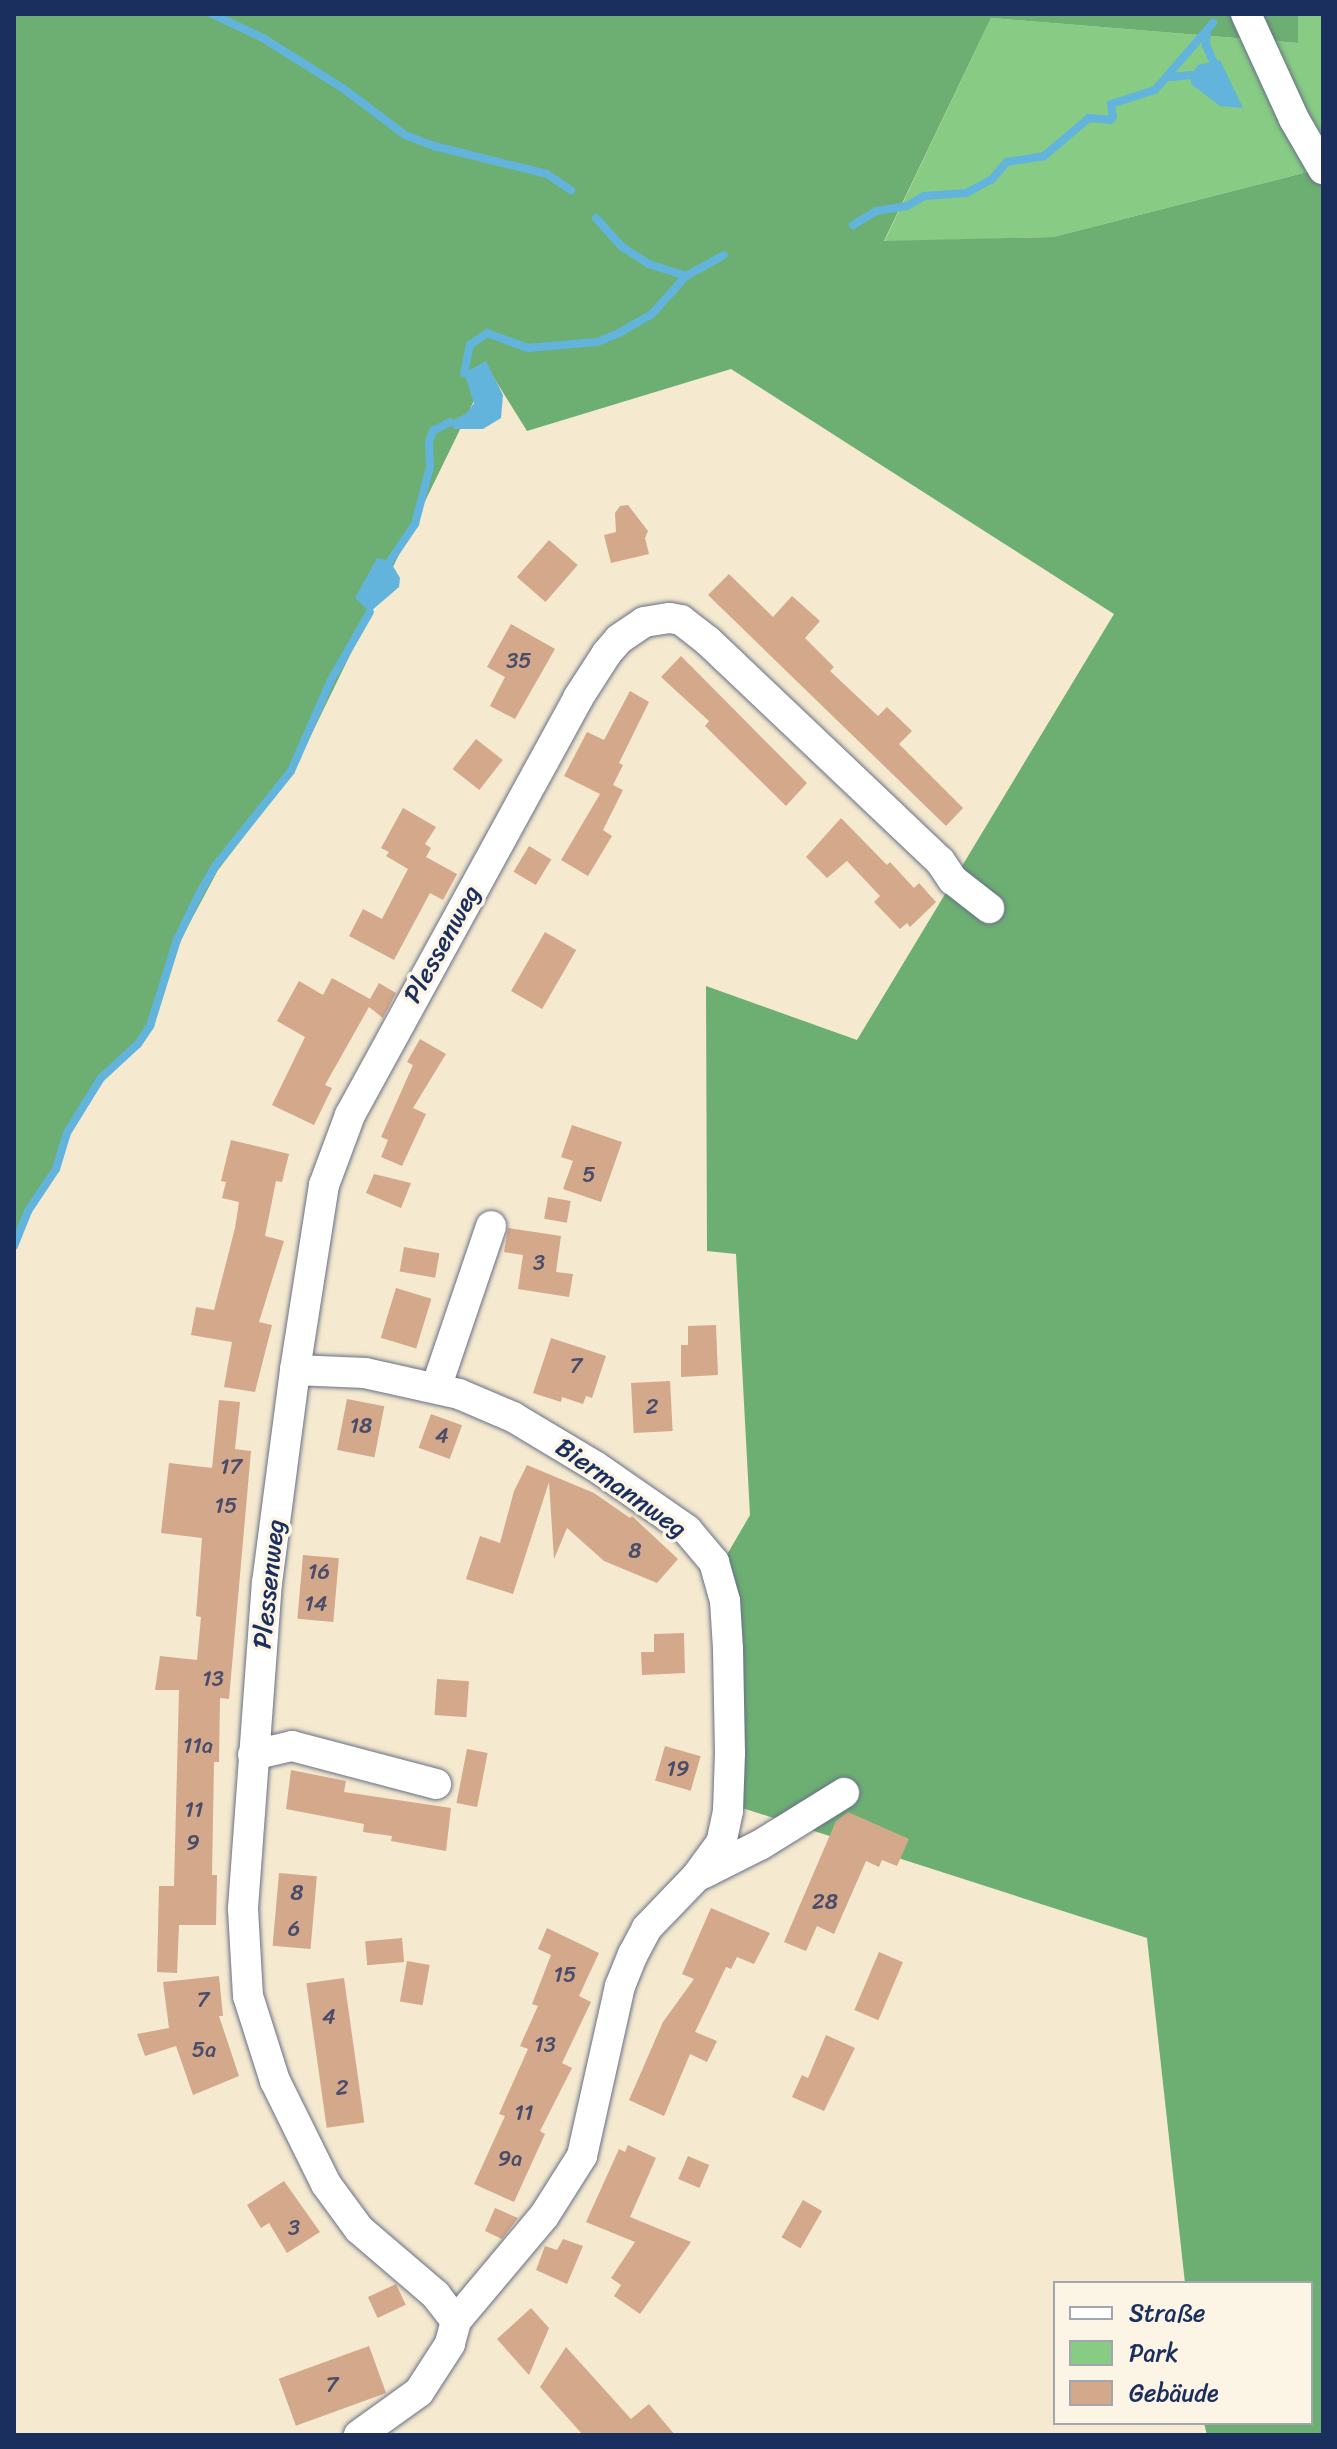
<!DOCTYPE html>
<meta charset="utf-8">
<style>
body{margin:0}
#map{position:relative;width:1337px;height:2449px;overflow:hidden;background:#f5e9cf;font-family:Sriracha,sans-serif}
div>[style]{position:absolute}
.green>*{inset:0;background:#87cb84}
.forest>*{inset:0;background:#6daf72}
.water>*{inset:0;background:#62b4dd}
.stream>*{height:8px;margin:-4px;padding:0 4px;transform-origin:4px;border-radius:4px;background:#62b4dd}
.building>*{inset:0;background:#d4a88b;transform-origin:0 0}
.roads{filter:drop-shadow(0 0 2px #677086) drop-shadow(0 0 2px #677086)}
.minor>*{height:30px;margin:-15px;padding:0 15px;transform-origin:15px;border-radius:15px;background:#fff}
span{translate:-50% -50%;white-space:nowrap;text-align:center;line-height:1.15;-webkit-text-stroke:7px #fcf5e5;paint-order:stroke}
.number-label{font-size:22px;color:#494d69}
.number-label span{-webkit-text-stroke-width:0}
.street-label{font-size:26px;color:#1b2f5e}
.frame{position:absolute;inset:0;border:16px solid #1b2f5e;pointer-events:none}
.legend{position:absolute;left:1053px;top:2281px;width:260px;height:144px;box-sizing:border-box;background:#fcf5e5;border:2px solid #a2a6af;margin:0;padding:10px 14px;list-style:none;font-size:24px;color:#1b2f5e}
.legend li{display:flex;align-items:center;gap:16px;height:40px}
.legend b{width:40px;border:2px solid #a2a6af}
</style>
<div id="map">
<div class="green">
<div style="clip-path:polygon(1290px 14px,1323px 14px,1323px 168px,1053px 237px,884px 242px,991px 18px,1298px 43px)"></div>
</div>
<div class="forest">
<div style="clip-path:polygon(14px 14px,1298px 14px,1298px 43px,991px 18px,884px 241px,1053px 237px,1323px 168px,1323px 2435px,1207px 2435px,1204px 2423px,1311px 2423px,1311px 2283px,1185px 2283px,1147px 1938px,736px 1806px,725px 1558px,750px 1515px,736px 1254px,707px 1251px,706px 986px,857px 1040px,1114px 614px,731px 369px,527px 431px,489px 370px,292px 774px,218px 870px,180px 941px,154px 1026px,140px 1045px,103px 1080px,68px 1135px,58px 1169px,30px 1211px,14px 1251px)"></div>
</div>
<div class="water">
<div style="clip-path:polygon(1220px 60px,1243px 108px,1220px 106px,1191px 84px,1191px 75px,1198px 65px)"></div>
<div style="clip-path:polygon(486px 361px,503px 395px,501px 418px,483px 429px,454px 429px,450px 422px,467px 413px,474px 403px,464px 373px)"></div>
<div style="clip-path:polygon(377px 558px,390px 561px,400px 578px,399px 587px,370px 612px,355px 598px)"></div>
</div>
<div class="stream">
<div style="left:212px;top:14px;width:56px;rotate:25.2deg"></div>
<div style="left:263px;top:38px;width:96px;rotate:32.2deg"></div>
<div style="left:344px;top:89px;width:76px;rotate:37deg"></div>
<div style="left:405px;top:135px;width:31px;rotate:21deg"></div>
<div style="left:434px;top:146px;width:116px;rotate:13.9deg"></div>
<div style="left:547px;top:174px;width:29px;rotate:34deg"></div>
<div style="left:1207px;top:31px;width:14px;rotate:94deg"></div>
<div style="left:1206px;top:45px;width:20px;rotate:66deg"></div>
<div style="left:1171px;top:77px;width:20px;rotate:-6deg"></div>
<div style="left:596px;top:218px;width:38px;rotate:48deg"></div>
<div style="left:621px;top:246px;width:33px;rotate:33deg"></div>
<div style="left:649px;top:264px;width:39px;rotate:18deg"></div>
<div style="left:853px;top:225px;width:27px;rotate:-31deg"></div>
<div style="left:876px;top:211px;width:31px;rotate:-9deg"></div>
<div style="left:907px;top:206px;width:20px;rotate:-30deg"></div>
<div style="left:924px;top:196px;width:42px;rotate:-4.1deg"></div>
<div style="left:966px;top:193px;width:30px;rotate:-28deg"></div>
<div style="left:992px;top:179px;width:23px;rotate:-49deg"></div>
<div style="left:1007px;top:162px;width:37px;rotate:-9deg"></div>
<div style="left:1044px;top:156px;width:59px;rotate:-40.2deg"></div>
<div style="left:1089px;top:118px;width:21px;rotate:5deg"></div>
<div style="left:1110px;top:120px;width:4px;rotate:-45deg"></div>
<div style="left:1113px;top:117px;width:13px;rotate:-99deg"></div>
<div style="left:1111px;top:104px;width:46px;rotate:-17.7deg"></div>
<div style="left:1155px;top:90px;width:89px;rotate:-49.1deg"></div>
<div style="left:464px;top:373px;width:29px;rotate:-78deg"></div>
<div style="left:470px;top:345px;width:21px;rotate:-35deg"></div>
<div style="left:487px;top:333px;width:44px;rotate:20.1deg"></div>
<div style="left:528px;top:348px;width:69px;rotate:-5deg"></div>
<div style="left:597px;top:342px;width:22px;rotate:-22deg"></div>
<div style="left:617px;top:334px;width:40px;rotate:-29.7deg"></div>
<div style="left:652px;top:314px;width:51px;rotate:-48.2deg"></div>
<div style="left:686px;top:276px;width:43px;rotate:-28.9deg"></div>
<div style="left:390px;top:561px;width:45px;rotate:-56deg"></div>
<div style="left:415px;top:524px;width:59px;rotate:-75.3deg"></div>
<div style="left:430px;top:467px;width:25px;rotate:-92deg"></div>
<div style="left:429px;top:442px;width:12px;rotate:-70deg"></div>
<div style="left:433px;top:431px;width:19px;rotate:-28deg"></div>
<div style="left:14px;top:1246px;width:38px;rotate:-68deg"></div>
<div style="left:28px;top:1211px;width:50px;rotate:-56.3deg"></div>
<div style="left:56px;top:1169px;width:38px;rotate:-73deg"></div>
<div style="left:67px;top:1133px;width:65px;rotate:-58.3deg"></div>
<div style="left:101px;top:1078px;width:50px;rotate:-42.6deg"></div>
<div style="left:138px;top:1044px;width:22px;rotate:-56deg"></div>
<div style="left:150px;top:1026px;width:90px;rotate:-72.6deg"></div>
<div style="left:177px;top:940px;width:51px;rotate:-64.4deg"></div>
<div style="left:199px;top:894px;width:34px;rotate:-60deg"></div>
<div style="left:216px;top:865px;width:120px;rotate:-51.4deg"></div>
<div style="left:291px;top:771px;width:99px;rotate:-66.3deg"></div>
<div style="left:331px;top:680px;width:78px;rotate:-60.2deg"></div>
</div>
<div class="building">
<div style="clip-path:polygon(628px 505px,648px 531px,645px 538px,649px 554px,611px 563px,604px 535px,616px 532px,615px 513px,620px 506px)"></div>
<div style="left:549px;top:540px;width:38px;height:49px;rotate:41deg"></div>
<div style="clip-path:polygon(729px 574px,773px 617px,792px 596px,820px 621px,805px 638px,834px 667px,830px 671px,878px 716px,887px 707px,912px 731px,899px 744px,963px 808px,946px 826px,708px 595px)"></div>
<div style="clip-path:polygon(511px 624px,555px 649px,515px 719px,490px 706px,505px 677px,487px 667px)"></div>
<div style="clip-path:polygon(681px 656px,807px 783px,786px 806px,705px 726px,709px 721px,661px 677px)"></div>
<div style="clip-path:polygon(630px 691px,649px 702px,619px 763px,623px 765px,613px 785px,623px 790px,603px 830px,612px 836px,588px 876px,561px 860px,600px 794px,564px 776px,587px 732px,604px 740px)"></div>
<div style="left:476px;top:739px;width:34px;height:38px;rotate:38deg"></div>
<div style="clip-path:polygon(403px 808px,436px 827px,425px 844px,431px 848px,426px 857px,457px 874px,443px 900px,430px 893px,394px 960px,349px 936px,363px 909px,382px 919px,408px 869px,386px 856px,389px 852px,381px 848px)"></div>
<div style="clip-path:polygon(841px 818px,887px 865px,890px 862px,914px 888px,919px 883px,936px 902px,910px 927px,907px 923px,900px 929px,874px 902px,880px 896px,847px 861px,827px 878px,806px 857px)"></div>
<div style="left:529px;top:846px;width:26px;height:30px;rotate:31deg"></div>
<div style="left:545px;top:932px;width:36px;height:68px;rotate:30deg"></div>
<div style="clip-path:polygon(332px 978px,370px 999px,379px 983px,396px 993px,383px 1018px,369px 1007px,325px 1085px,332px 1088px,314px 1125px,272px 1105px,305px 1037px,277px 1021px,299px 981px,323px 995px)"></div>
<div style="clip-path:polygon(420px 1039px,446px 1054px,413px 1108px,426px 1114px,402px 1166px,381px 1157px,388px 1140px,381px 1137px,413px 1065px,407px 1062px)"></div>
<div style="clip-path:polygon(572px 1125px,622px 1142px,601px 1202px,563px 1189px,573px 1161px,561px 1157px)"></div>
<div style="clip-path:polygon(231px 1140px,289px 1154px,282px 1182px,276px 1181px,265px 1236px,284px 1241px,259px 1322px,272px 1325px,255px 1392px,224px 1387px,232px 1342px,191px 1335px,196px 1307px,214px 1310px,235px 1228px,239px 1202px,222px 1198px,226px 1182px,221px 1181px)"></div>
<div style="clip-path:polygon(374px 1174px,411px 1183px,401px 1208px,366px 1193px)"></div>
<div style="left:548px;top:1197px;width:23px;height:22px;rotate:10deg"></div>
<div style="clip-path:polygon(508px 1228px,561px 1236px,556px 1272px,573px 1274px,569px 1297px,518px 1289px,523px 1255px,504px 1252px)"></div>
<div style="left:404px;top:1247px;width:36px;height:25px;rotate:10deg"></div>
<div style="left:396px;top:1288px;width:37px;height:52px;rotate:17deg"></div>
<div style="clip-path:polygon(716px 1325px,718px 1375px,681px 1377px,681px 1345px,688px 1345px,688px 1326px)"></div>
<div style="clip-path:polygon(551px 1338px,606px 1356px,592px 1398px,586px 1396px,583px 1404px,562px 1397px,561px 1402px,533px 1393px)"></div>
<div style="left:670px;top:1381px;width:50px;height:39px;rotate:87deg"></div>
<div style="left:347px;top:1399px;width:38px;height:52px;rotate:11deg"></div>
<div style="clip-path:polygon(219px 1400px,240px 1402px,235px 1449px,251px 1451px,229px 1699px,220px 1698px,219px 1762px,214px 1762px,212px 1875px,217px 1875px,216px 1925px,179px 1925px,177px 1973px,157px 1972px,159px 1886px,174px 1886px,179px 1690px,155px 1690px,160px 1656px,197px 1660px,201px 1617px,196px 1616px,202px 1538px,161px 1533px,169px 1463px,212px 1468px)"></div>
<div style="left:431px;top:1414px;width:33px;height:36px;rotate:20deg"></div>
<div style="clip-path:polygon(527px 1465px,594px 1493px,630px 1518px,632px 1516px,678px 1559px,657px 1583px,604px 1561px,567px 1528px,554px 1559px,549px 1482px,513px 1594px,466px 1579px,480px 1536px,500px 1543px,514px 1491px)"></div>
<div style="left:303px;top:1555px;width:36px;height:64px;rotate:5deg"></div>
<div style="clip-path:polygon(684px 1633px,685px 1673px,642px 1675px,641px 1652px,654px 1652px,654px 1634px)"></div>
<div style="left:437px;top:1679px;width:32px;height:36px;rotate:4deg"></div>
<div style="left:665px;top:1746px;width:37px;height:36px;rotate:16deg"></div>
<div style="left:467px;top:1749px;width:21px;height:55px;rotate:11deg"></div>
<div style="clip-path:polygon(291px 1770px,346px 1781px,344px 1792px,451px 1808px,446px 1851px,391px 1841px,392px 1836px,363px 1832px,364px 1824px,286px 1809px)"></div>
<div style="clip-path:polygon(848px 1812px,909px 1839px,897px 1866px,882px 1860px,879px 1867px,866px 1861px,834px 1934px,817px 1926px,806px 1951px,784px 1942px,836px 1821px)"></div>
<div style="left:279px;top:1873px;width:38px;height:73px;rotate:5deg"></div>
<div style="clip-path:polygon(711px 1908px,770px 1933px,754px 1964px,737px 1957px,731px 1969px,726px 1967px,695px 2032px,717px 2041px,707px 2062px,690px 2054px,664px 2116px,629px 2100px,663px 2022px,694px 1979px,682px 1974px)"></div>
<div style="clip-path:polygon(547px 1928px,599px 1953px,579px 1996px,591px 2002px,562px 2063px,572px 2068px,540px 2131px,545px 2134px,514px 2202px,474px 2184px,505px 2116px,499px 2114px,528px 2049px,520px 2046px,538px 2006px,532px 2004px,551px 1955px,538px 1949px)"></div>
<div style="left:402px;top:1938px;width:24px;height:37px;rotate:85deg"></div>
<div style="left:879px;top:1952px;width:26px;height:63px;rotate:23deg"></div>
<div style="left:407px;top:1961px;width:23px;height:41px;rotate:10deg"></div>
<div style="clip-path:polygon(219px 1976px,223px 2016px,219px 2016px,239px 2076px,193px 2095px,176px 2046px,145px 2056px,137px 2034px,169px 2028px,163px 1982px)"></div>
<div style="left:344px;top:1978px;width:146px;height:38px;rotate:82deg"></div>
<div style="clip-path:polygon(826px 2035px,855px 2048px,824px 2111px,792px 2097px,802px 2075px,808px 2078px)"></div>
<div style="clip-path:polygon(628px 2145px,656px 2158px,630px 2217px,691px 2242px,640px 2314px,614px 2296px,621px 2285px,611px 2278px,635px 2242px,586px 2222px,619px 2149px,625px 2152px)"></div>
<div style="left:688px;top:2156px;width:23px;height:25px;rotate:23deg"></div>
<div style="clip-path:polygon(284px 2181px,320px 2232px,287px 2253px,269px 2223px,261px 2228px,247px 2205px)"></div>
<div style="left:803px;top:2200px;width:22px;height:43px;rotate:30deg"></div>
<div style="clip-path:polygon(495px 2208px,518px 2218px,502px 2239px,485px 2231px)"></div>
<div style="clip-path:polygon(563px 2239px,583px 2246px,567px 2284px,536px 2270px,545px 2246px,557px 2250px)"></div>
<div style="left:396px;top:2284px;width:23px;height:31px;rotate:65deg"></div>
<div style="clip-path:polygon(531px 2308px,549px 2328px,529px 2375px,497px 2339px)"></div>
<div style="left:369px;top:2346px;width:50px;height:96px;rotate:70deg"></div>
<div style="clip-path:polygon(566px 2347px,631px 2419px,649px 2404px,675px 2435px,583px 2435px,540px 2387px)"></div>
</div>
<div class="roads">
<div class="minor">
<div style="left:1246px;top:14px;width:115px;rotate:65.4deg"></div>
<div style="left:1294px;top:119px;width:58px;rotate:59.9deg"></div>
<div style="left:295px;top:1370px;width:70px;rotate:2.5deg"></div>
<div style="left:365px;top:1373px;width:96px;rotate:12.6deg"></div>
<div style="left:459px;top:1394px;width:59px;rotate:23.1deg"></div>
<div style="left:513px;top:1417px;width:96px;rotate:30.9deg"></div>
<div style="left:595px;top:1466px;width:112px;rotate:34.8deg"></div>
<div style="left:687px;top:1530px;width:42px;rotate:49.8deg"></div>
<div style="left:714px;top:1562px;width:41px;rotate:74.2deg"></div>
<div style="left:725px;top:1601px;width:48px;rotate:86.4deg"></div>
<div style="left:728px;top:1649px;width:104px;rotate:88.9deg"></div>
<div style="left:730px;top:1753px;width:58px;rotate:92deg"></div>
<div style="left:728px;top:1811px;width:33px;rotate:102deg"></div>
<div style="left:721px;top:1843px;width:42px;rotate:126.3deg"></div>
<div style="left:696px;top:1877px;width:71px;rotate:133.9deg"></div>
<div style="left:647px;top:1928px;width:30px;rotate:118deg"></div>
<div style="left:633px;top:1954px;width:35px;rotate:112deg"></div>
<div style="left:620px;top:1986px;width:174px;rotate:102.6deg"></div>
<div style="left:582px;top:2156px;width:71px;rotate:122.3deg"></div>
<div style="left:544px;top:2216px;width:137px;rotate:130deg"></div>
<div style="left:456px;top:2321px;width:24px;rotate:105deg"></div>
<div style="left:450px;top:2344px;width:57px;rotate:122.9deg"></div>
<div style="left:419px;top:2392px;width:74px;rotate:144.4deg"></div>
<div style="left:436px;top:1388px;width:171px;rotate:-71.2deg"></div>
<div style="left:253px;top:1755px;width:40px;rotate:-13deg"></div>
<div style="left:292px;top:1746px;width:149px;rotate:14.8deg"></div>
<div style="left:702px;top:1874px;width:65px;rotate:-26.6deg"></div>
<div style="left:760px;top:1845px;width:99px;rotate:-31.8deg"></div>
<div style="left:456px;top:2321px;width:33px;rotate:-128deg"></div>
<div style="left:436px;top:2295px;width:101px;rotate:-139.4deg"></div>
<div style="left:359px;top:2229px;width:56px;rotate:-126.3deg"></div>
<div style="left:326px;top:2184px;width:115px;rotate:-116.3deg"></div>
<div style="left:275px;top:2081px;width:89px;rotate:-107.6deg"></div>
<div style="left:248px;top:1996px;width:88px;rotate:-93.3deg"></div>
<div style="left:243px;top:1908px;width:326px;rotate:-85.8deg"></div>
<div style="left:267px;top:1583px;width:215px;rotate:-82.5deg"></div>
<div style="left:295px;top:1370px;width:187px;rotate:-81.1deg"></div>
<div style="left:324px;top:1185px;width:75px;rotate:-69.6deg"></div>
<div style="left:350px;top:1115px;width:475px;rotate:-61.3deg"></div>
<div style="left:578px;top:698px;width:54px;rotate:-57.2deg"></div>
<div style="left:607px;top:653px;width:18px;rotate:-49deg"></div>
<div style="left:619px;top:639px;width:30px;rotate:-34deg"></div>
<div style="left:644px;top:622px;width:26px;rotate:-9deg"></div>
<div style="left:670px;top:618px;width:11px;rotate:10deg"></div>
<div style="left:681px;top:620px;width:34px;rotate:38deg"></div>
<div style="left:708px;top:641px;width:320px;rotate:43.5deg"></div>
<div style="left:940px;top:861px;width:23px;rotate:56deg"></div>
<div style="left:953px;top:880px;width:46px;rotate:37.9deg"></div>
</div>
</div>
<div class="number-label">
<span style="left:519px;top:661px">35</span>
<span style="left:589px;top:1175px">5</span>
<span style="left:539px;top:1263px">3</span>
<span style="left:576px;top:1366px">7</span>
<span style="left:652px;top:1407px">2</span>
<span style="left:361px;top:1426px">18</span>
<span style="left:442px;top:1436px">4</span>
<span style="left:231px;top:1467px">17</span>
<span style="left:226px;top:1506px">15</span>
<span style="left:635px;top:1551px">8</span>
<span style="left:319px;top:1572px">16</span>
<span style="left:316px;top:1604px">14</span>
<span style="left:213px;top:1679px">13</span>
<span style="left:198px;top:1746px">11a</span>
<span style="left:678px;top:1769px">19</span>
<span style="left:194px;top:1810px">11</span>
<span style="left:193px;top:1843px">9</span>
<span style="left:297px;top:1893px">8</span>
<span style="left:825px;top:1902px">28</span>
<span style="left:294px;top:1929px">6</span>
<span style="left:565px;top:1975px">15</span>
<span style="left:203px;top:2000px">7</span>
<span style="left:329px;top:2017px">4</span>
<span style="left:545px;top:2045px">13</span>
<span style="left:204px;top:2050px">5a</span>
<span style="left:342px;top:2088px">2</span>
<span style="left:524px;top:2113px">11</span>
<span style="left:510px;top:2159px">9a</span>
<span style="left:294px;top:2228px">3</span>
<span style="left:332px;top:2385px">7</span>
</div>
<div class="street-label">
<span style="left:442px;top:944px;rotate:-61deg">Plessenweg</span>
<span style="left:621px;top:1488px;rotate:35deg">Biermannweg</span>
<span style="left:269px;top:1584px;rotate:-84deg">Plessenweg</span>
</div>
<div class="frame"></div>
<ul class="legend">
<li><b style="height:10px;background:#fff"></b>Straße</li>
<li><b style="height:22px;background:#87cb84"></b>Park</li>
<li><b style="height:22px;background:#d4a88b"></b>Gebäude</li>
</ul>
</div>
